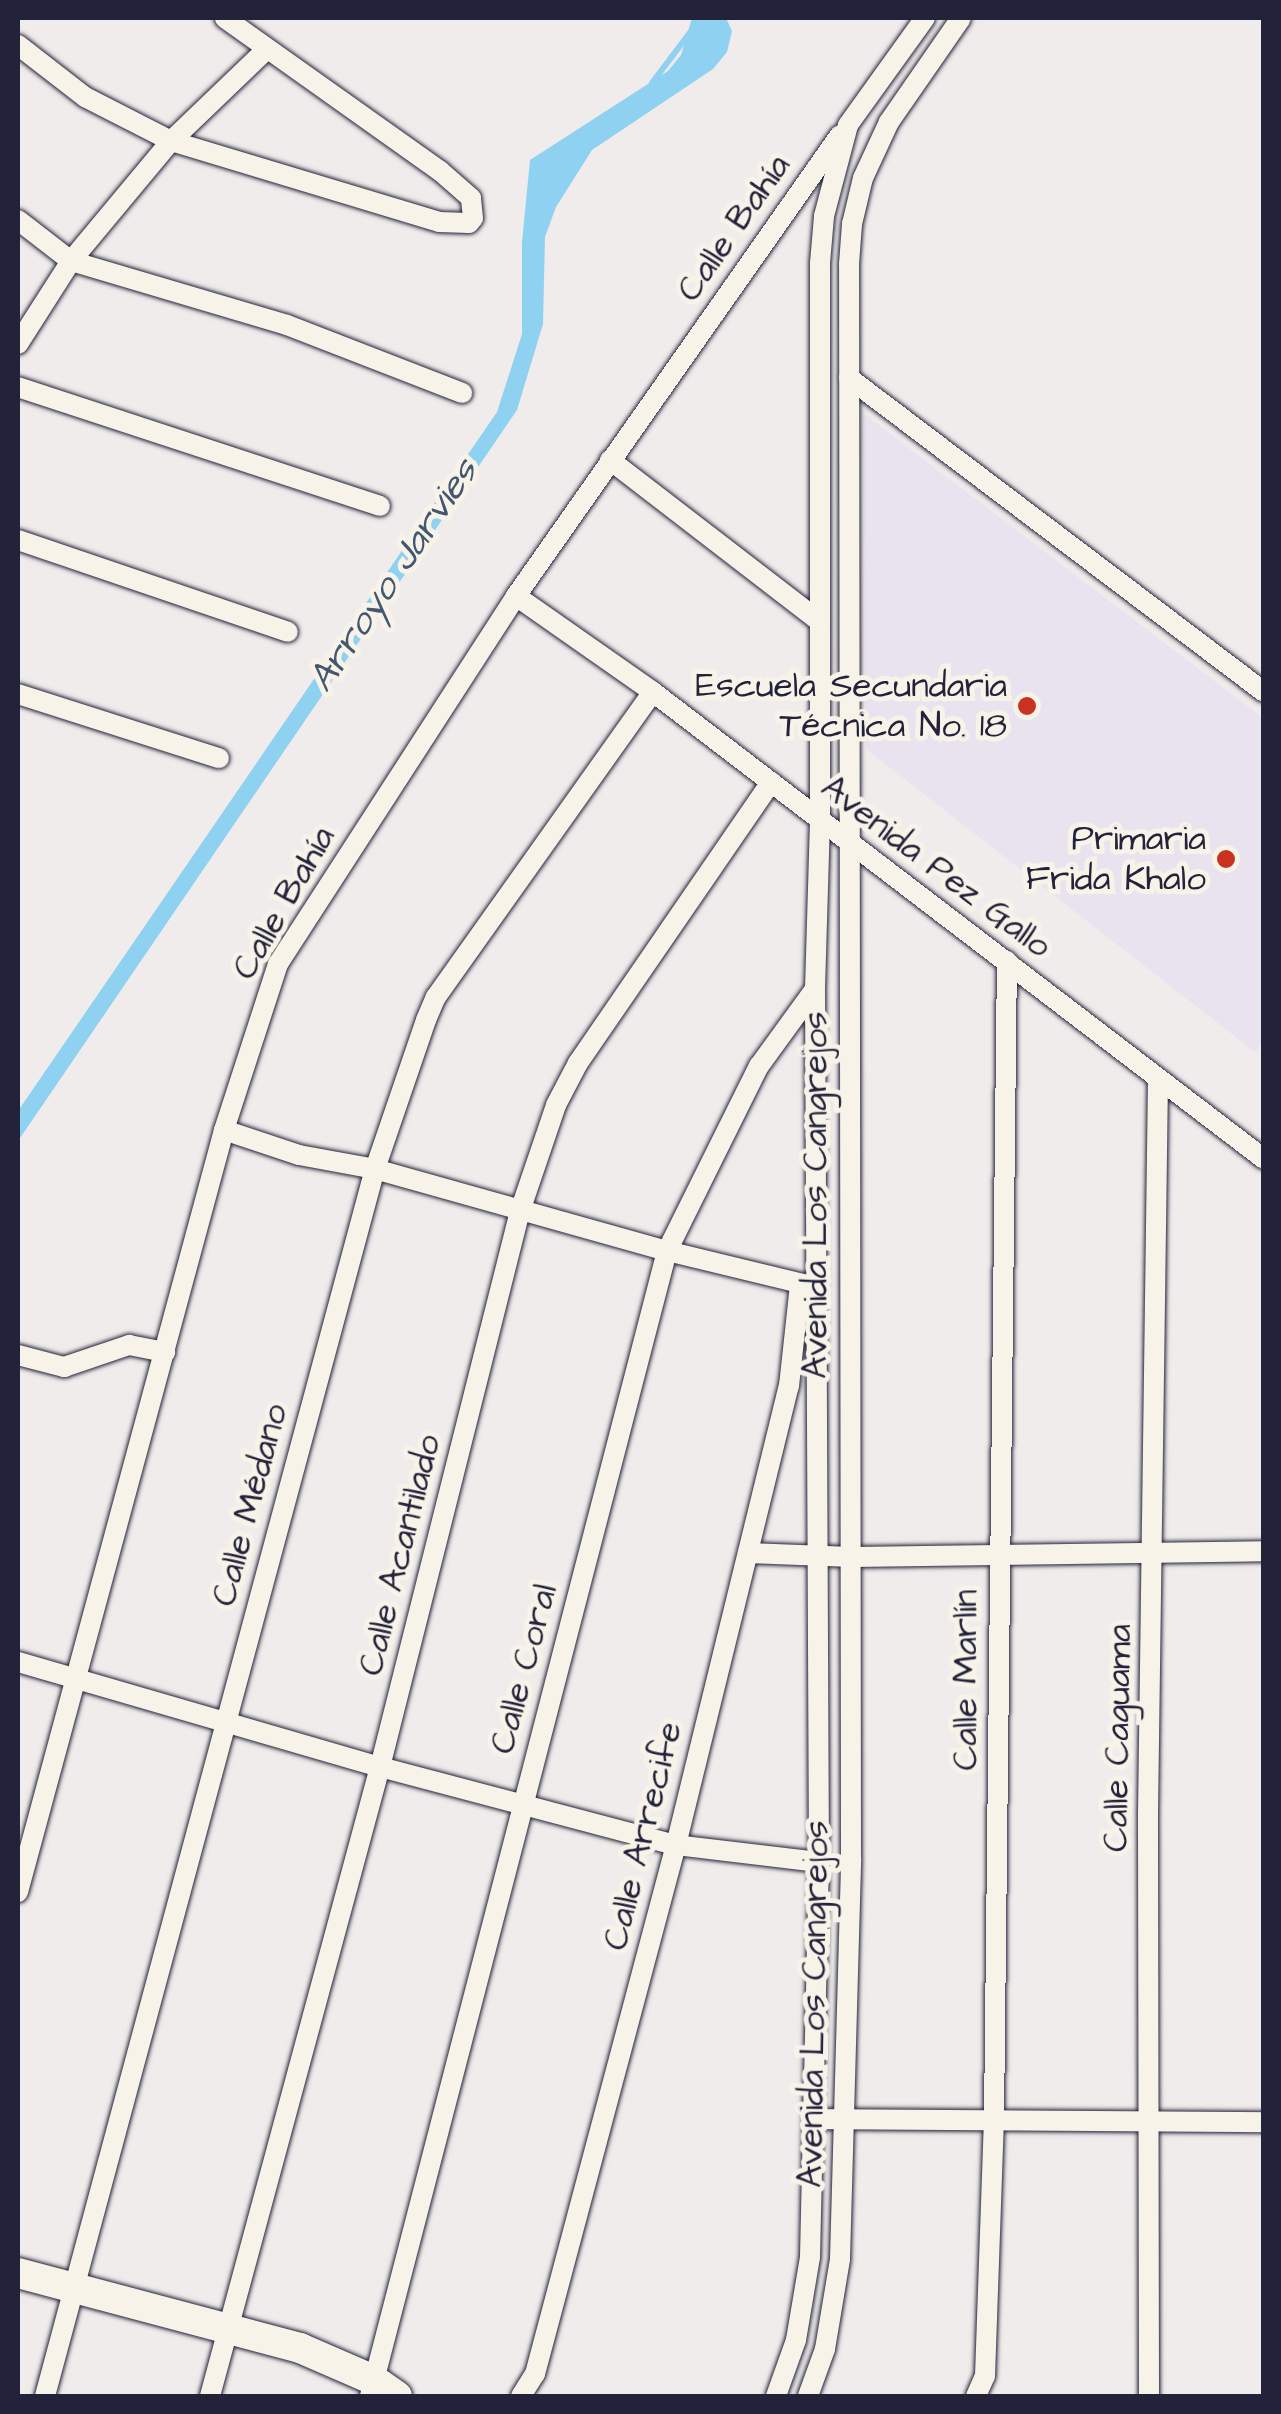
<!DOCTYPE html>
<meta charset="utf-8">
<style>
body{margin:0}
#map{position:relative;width:1281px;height:2414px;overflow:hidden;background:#f0eceb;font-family:"Architects Daughter",sans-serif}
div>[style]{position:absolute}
.built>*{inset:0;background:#e8e3ef}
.water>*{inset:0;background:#8fd1f0}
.stream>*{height:6px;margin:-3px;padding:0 3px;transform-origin:3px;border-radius:3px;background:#8fd1f0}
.roads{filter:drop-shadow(0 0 2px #22223b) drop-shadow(0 0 2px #22223b)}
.street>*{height:20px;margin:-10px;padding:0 10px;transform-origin:10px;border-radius:10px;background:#f7f3e8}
.secondary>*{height:30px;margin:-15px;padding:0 15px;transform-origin:15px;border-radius:15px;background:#f7f3e8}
.dots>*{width:28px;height:28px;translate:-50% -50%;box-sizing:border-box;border:5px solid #f7f3e8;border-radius:50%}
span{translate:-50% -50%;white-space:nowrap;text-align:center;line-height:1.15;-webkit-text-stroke:10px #f7f3e8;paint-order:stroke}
.street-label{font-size:35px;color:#22223b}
.poi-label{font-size:35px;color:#22223b}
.right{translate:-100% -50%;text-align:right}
.water-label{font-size:38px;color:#435771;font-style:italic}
.frame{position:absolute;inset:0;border:20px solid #22223b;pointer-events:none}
</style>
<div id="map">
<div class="built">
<div style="clip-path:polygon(863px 413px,1263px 718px,1264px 1040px,1255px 1052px,866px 749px)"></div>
</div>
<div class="water">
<div style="clip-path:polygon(692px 18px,726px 18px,732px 31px,727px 52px,713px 69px,592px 150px,556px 207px,545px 237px,543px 324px,517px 410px,18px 1141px,18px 1111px,497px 412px,522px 334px,522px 242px,530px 160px,668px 71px,681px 55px)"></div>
</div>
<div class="stream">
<div style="left:652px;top:83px;width:81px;rotate:-53deg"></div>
</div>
<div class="roads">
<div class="street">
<div style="left:18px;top:45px;width:85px;rotate:37.8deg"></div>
<div style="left:85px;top:97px;width:97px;rotate:27.1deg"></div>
<div style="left:171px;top:141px;width:280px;rotate:16.8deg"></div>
<div style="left:439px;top:222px;width:30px;rotate:2deg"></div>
<div style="left:469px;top:223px;width:6px;rotate:-51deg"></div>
<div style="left:473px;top:218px;width:20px;rotate:-96deg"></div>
<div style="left:471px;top:198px;width:41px;rotate:-138.9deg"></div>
<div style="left:440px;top:171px;width:264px;rotate:-144.6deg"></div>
<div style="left:18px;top:220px;width:67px;rotate:37.7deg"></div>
<div style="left:71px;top:261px;width:225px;rotate:16.5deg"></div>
<div style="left:287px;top:325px;width:188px;rotate:21.2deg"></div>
<div style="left:18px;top:344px;width:98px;rotate:-57.4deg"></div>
<div style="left:71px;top:261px;width:156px;rotate:-50.2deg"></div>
<div style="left:171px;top:141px;width:133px;rotate:-43.8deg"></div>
<div style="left:849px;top:378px;width:520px;rotate:37.11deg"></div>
<div style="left:18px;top:387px;width:381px;rotate:18.2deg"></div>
<div style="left:610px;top:460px;width:265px;rotate:37.6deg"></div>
<div style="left:18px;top:540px;width:285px;rotate:18.8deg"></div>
<div style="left:516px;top:596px;width:167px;rotate:35deg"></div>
<div style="left:653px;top:692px;width:769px;rotate:37.39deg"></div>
<div style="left:18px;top:694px;width:211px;rotate:17.7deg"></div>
<div style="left:224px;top:1130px;width:79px;rotate:18.4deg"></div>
<div style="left:299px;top:1155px;width:77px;rotate:10.4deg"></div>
<div style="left:375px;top:1169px;width:303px;rotate:15.7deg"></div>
<div style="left:667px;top:1251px;width:149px;rotate:13.6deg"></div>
<div style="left:18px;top:1355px;width:48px;rotate:14.6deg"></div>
<div style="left:64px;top:1367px;width:69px;rotate:-18.7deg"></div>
<div style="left:129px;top:1345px;width:37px;rotate:11deg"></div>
<div style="left:748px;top:1553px;width:104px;rotate:2.2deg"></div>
<div style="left:852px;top:1557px;width:412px;rotate:-0.8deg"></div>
<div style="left:18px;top:1662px;width:377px;rotate:16.2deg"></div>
<div style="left:380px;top:1767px;width:306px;rotate:14.8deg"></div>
<div style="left:676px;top:1845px;width:144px;rotate:6.8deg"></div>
<div style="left:18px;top:1892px;width:789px;rotate:-74.87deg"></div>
<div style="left:224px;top:1130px;width:175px;rotate:-72deg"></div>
<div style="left:278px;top:964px;width:438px;rotate:-57.1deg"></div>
<div style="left:516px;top:596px;width:563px;rotate:-54.9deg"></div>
<div style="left:814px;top:2119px;width:450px;rotate:0.4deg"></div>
<div style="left:45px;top:2396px;width:1271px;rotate:-74.95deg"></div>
<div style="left:375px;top:1169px;width:157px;rotate:-71.1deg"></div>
<div style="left:426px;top:1020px;width:25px;rotate:-67deg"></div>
<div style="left:436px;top:997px;width:374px;rotate:-54.6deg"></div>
<div style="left:210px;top:2396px;width:652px;rotate:-74.88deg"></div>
<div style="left:380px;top:1767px;width:573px;rotate:-75.87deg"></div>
<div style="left:520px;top:1211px;width:112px;rotate:-71.2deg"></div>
<div style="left:556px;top:1105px;width:47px;rotate:-62.4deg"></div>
<div style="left:578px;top:1063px;width:341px;rotate:-55.5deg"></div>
<div style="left:370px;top:2396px;width:1183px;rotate:-75.46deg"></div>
<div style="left:667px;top:1251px;width:207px;rotate:-63.6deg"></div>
<div style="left:759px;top:1066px;width:95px;rotate:-54deg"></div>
<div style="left:521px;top:2396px;width:26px;rotate:-58deg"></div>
<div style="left:535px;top:2374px;width:547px;rotate:-75.08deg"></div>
<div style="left:676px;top:1845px;width:473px;rotate:-76.2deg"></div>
<div style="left:789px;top:1386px;width:102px;rotate:-83.8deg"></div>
<div style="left:776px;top:2396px;width:59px;rotate:-70.3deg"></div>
<div style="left:796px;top:2340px;width:84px;rotate:-80.4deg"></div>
<div style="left:810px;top:2257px;width:395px;rotate:-88.7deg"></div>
<div style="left:819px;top:1862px;width:873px;rotate:-90.26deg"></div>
<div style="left:815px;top:989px;width:170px;rotate:-88.3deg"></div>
<div style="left:820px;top:819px;width:556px;rotate:-90deg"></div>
<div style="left:820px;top:263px;width:47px;rotate:-85.1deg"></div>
<div style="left:824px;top:216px;width:94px;rotate:-75.2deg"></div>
<div style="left:848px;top:125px;width:132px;rotate:-54.3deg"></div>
<div style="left:808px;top:2396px;width:50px;rotate:-70.1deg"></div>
<div style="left:825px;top:2349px;width:91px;rotate:-80.5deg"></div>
<div style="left:840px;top:2259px;width:401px;rotate:-88.4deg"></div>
<div style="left:851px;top:1858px;width:1594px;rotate:-90.07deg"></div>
<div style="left:849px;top:264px;width:40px;rotate:-85.7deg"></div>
<div style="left:852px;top:224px;width:47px;rotate:-76.6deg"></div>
<div style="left:863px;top:178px;width:62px;rotate:-65.1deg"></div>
<div style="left:889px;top:122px;width:126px;rotate:-55.3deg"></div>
<div style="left:976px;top:2396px;width:22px;rotate:-66deg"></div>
<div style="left:985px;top:2376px;width:257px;rotate:-88deg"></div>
<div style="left:994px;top:2119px;width:1158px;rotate:-89.36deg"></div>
<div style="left:1149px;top:2396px;width:582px;rotate:-90.1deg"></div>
<div style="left:1148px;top:1814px;width:733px;rotate:-89.22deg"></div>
</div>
<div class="secondary">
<div style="left:18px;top:2273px;width:292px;rotate:14.9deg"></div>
<div style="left:300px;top:2348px;width:81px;rotate:23.4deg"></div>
<div style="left:374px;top:2380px;width:28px;rotate:35deg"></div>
</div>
</div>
<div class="dots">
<div style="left:1027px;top:706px;background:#c8321e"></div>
<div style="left:1226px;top:859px;background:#c8321e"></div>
</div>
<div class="street-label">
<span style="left:734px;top:228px;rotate:-55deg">Calle Bahía</span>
<span style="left:936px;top:867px;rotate:37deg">Avenida Pez Gallo</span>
<span style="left:284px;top:903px;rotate:-60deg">Calle Bahía</span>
<span style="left:816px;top:1195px;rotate:-90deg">Avenida Los Cangrejos</span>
<span style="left:250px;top:1505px;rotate:-75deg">Calle Médano</span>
<span style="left:400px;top:1555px;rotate:-76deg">Calle Acantilado</span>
<span style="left:524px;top:1669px;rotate:-75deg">Calle Coral</span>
<span style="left:966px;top:1680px;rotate:-90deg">Calle Marlín</span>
<span style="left:1118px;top:1738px;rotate:-89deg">Calle Caguama</span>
<span style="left:643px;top:1836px;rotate:-76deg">Calle Arrecife</span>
<span style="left:814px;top:2004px;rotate:-89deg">Avenida Los Cangrejos</span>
</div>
<div class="poi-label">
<span class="right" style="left:1007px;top:706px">Escuela Secundaria<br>Técnica No. 18</span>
<span class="right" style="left:1206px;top:859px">Primaria<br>Frida Khalo</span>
</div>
<div class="water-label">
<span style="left:394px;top:576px;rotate:-56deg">Arroyo Jarvies</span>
</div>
<div class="frame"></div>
</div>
